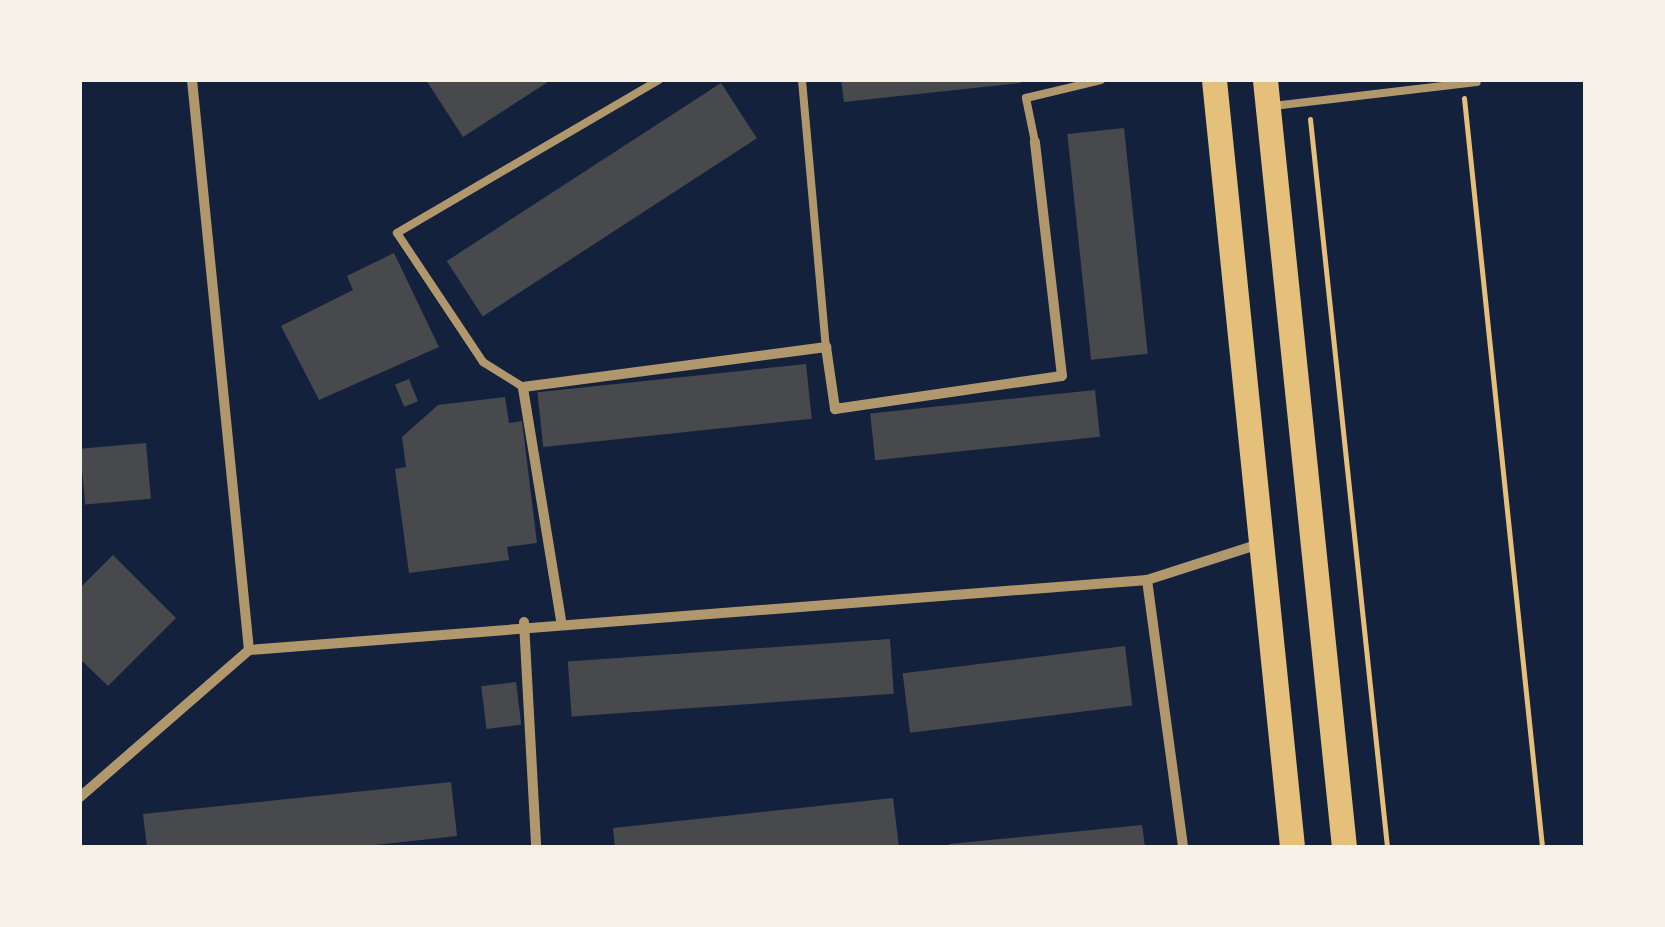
<!DOCTYPE html>
<style>
body{margin:0}
#map{position:relative;width:1665px;height:927px;overflow:hidden;background:#14213d;font-family:Inter,sans-serif}
div>[style]{position:absolute}
.building>*{inset:0;background:#48494c;transform-origin:0 0}
.path>*{height:5px;margin:-2.5px;padding:0 2.5px;transform-origin:2.5px;border-radius:2.5px;background:#e5c07b}
.service>*{height:8px;margin:-4px;padding:0 4px;transform-origin:4px;border-radius:4px;background:#b1986c}
.minor>*{height:10px;margin:-5px;padding:0 5px;transform-origin:5px;border-radius:5px;background:#b1986c}
.primary>*{height:25px;margin:-12.5px;padding:0 12.5px;transform-origin:12.5px;border-radius:12.5px;background:#e5c07b}
span{translate:-50% -50%;white-space:nowrap;text-align:center;line-height:1.15;-webkit-text-stroke:8px #f6f1e7;paint-order:stroke}
.frame{position:absolute;inset:0;border:82px solid #f6f1e7;pointer-events:none}
</style>
<div id="map">
<div class="building">
<div style="clip-path:polygon(426px 80px,551px 80px,463px 137px)"></div>
<div style="clip-path:polygon(841px 80px,1021px 80px,1021px 83px,844px 102px)"></div>
<div style="left:721px;top:83px;width:66px;height:327px;rotate:57deg"></div>
<div style="left:1124px;top:128px;width:227px;height:57px;rotate:84deg"></div>
<div style="clip-path:polygon(394px 253px,439px 347px,319px 400px,281px 326px,353px 290px,347px 276px)"></div>
<div style="left:806px;top:364px;width:55px;height:270px;rotate:84deg"></div>
<div style="left:409px;top:379px;width:24px;height:15px;rotate:68deg"></div>
<div style="left:1095px;top:390px;width:47px;height:226px;rotate:84deg"></div>
<div style="clip-path:polygon(505px 397px,509px 423px,522px 421px,537px 543px,507px 547px,509px 560px,409px 573px,395px 469px,406px 467px,402px 437px,438px 405px)"></div>
<div style="left:146px;top:443px;width:56px;height:66px;rotate:85deg"></div>
<div style="clip-path:polygon(113px 555px,176px 618px,108px 686px,80px 659px,80px 588px)"></div>
<div style="left:890px;top:639px;width:55px;height:323px;rotate:86deg"></div>
<div style="left:1125px;top:646px;width:60px;height:224px;rotate:83deg"></div>
<div style="left:516px;top:682px;width:43px;height:35px;rotate:83deg"></div>
<div style="clip-path:polygon(451px 782px,457px 836px,357px 847px,147px 847px,143px 814px)"></div>
<div style="clip-path:polygon(893px 798px,899px 847px,615px 847px,613px 828px)"></div>
<div style="clip-path:polygon(1142px 825px,1145px 847px,949px 847px,949px 844px)"></div>
</div>
<div class="path">
<div style="left:1464px;top:98px;width:753px;rotate:84.05deg"></div>
<div style="left:1310px;top:119px;width:732px;rotate:83.96deg"></div>
</div>
<div class="service">
<div style="left:802px;top:80px;width:268px;rotate:84.9deg"></div>
<div style="left:1273px;top:106px;width:205px;rotate:-6.7deg"></div>
<div style="left:1035px;top:142px;width:45px;rotate:-101.6deg"></div>
<div style="left:1026px;top:98px;width:77px;rotate:-13.5deg"></div>
<div style="left:523px;top:387px;width:47px;rotate:-148deg"></div>
<div style="left:483px;top:362px;width:155px;rotate:-123.7deg"></div>
<div style="left:397px;top:233px;width:303px;rotate:-30.3deg"></div>
</div>
<div class="minor">
<div style="left:192px;top:80px;width:573px;rotate:84.29deg"></div>
<div style="left:1147px;top:580px;width:269px;rotate:82.3deg"></div>
<div style="left:561px;top:620px;width:236px;rotate:-99.3deg"></div>
<div style="left:523px;top:387px;width:306px;rotate:-7.5deg"></div>
<div style="left:826px;top:347px;width:63px;rotate:81.7deg"></div>
<div style="left:835px;top:409px;width:229px;rotate:-8.3deg"></div>
<div style="left:1062px;top:376px;width:236px;rotate:-96.6deg"></div>
<div style="left:524px;top:622px;width:225px;rotate:86.9deg"></div>
<div style="left:80px;top:797px;width:224px;rotate:-41deg"></div>
<div style="left:249px;top:650px;width:901px;rotate:-4.46deg"></div>
<div style="left:1147px;top:580px;width:118px;rotate:-17.8deg"></div>
</div>
<div class="primary">
<div style="left:1214px;top:80px;width:771px;rotate:84.19deg"></div>
<div style="left:1265px;top:80px;width:771px;rotate:84.12deg"></div>
</div>
<div class="frame"></div>
</div>
